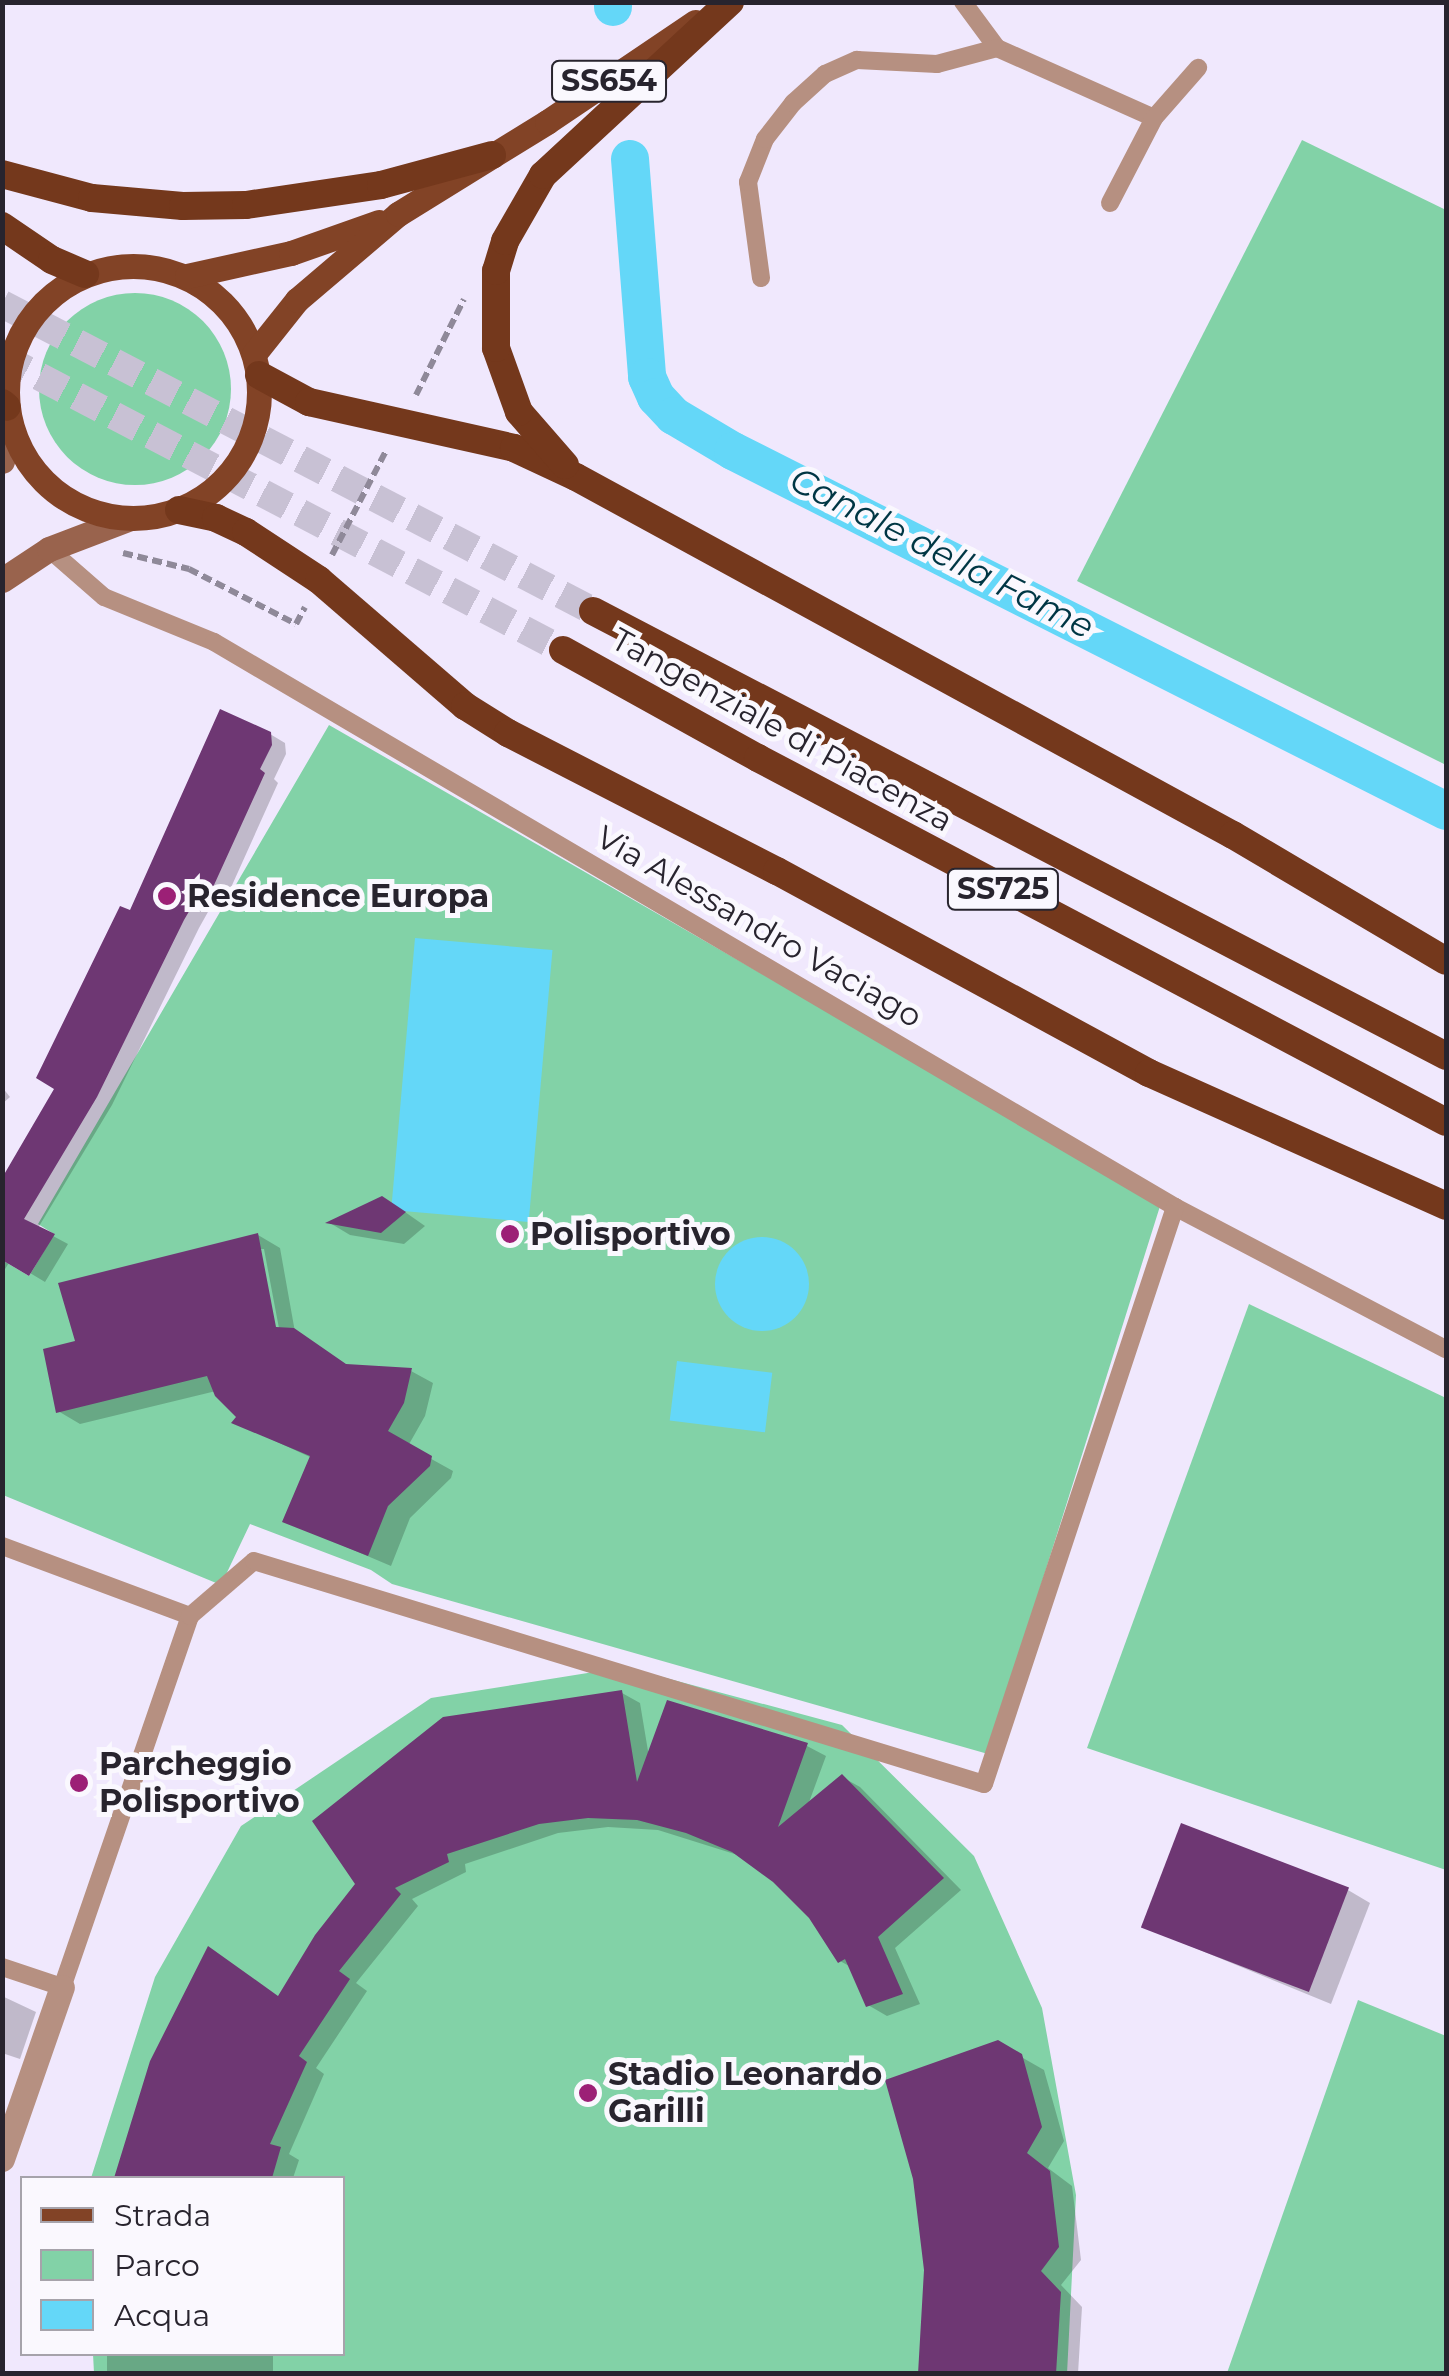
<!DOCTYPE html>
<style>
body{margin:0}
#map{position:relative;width:1449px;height:2376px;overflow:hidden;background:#f0e8fd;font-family:Montserrat,sans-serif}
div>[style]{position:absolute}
.green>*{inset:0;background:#82d2a7}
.round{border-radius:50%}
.water>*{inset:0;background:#64d7f8;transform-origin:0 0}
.shadow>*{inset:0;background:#0003;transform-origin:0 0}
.canal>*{height:38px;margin:-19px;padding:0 19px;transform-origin:19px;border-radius:19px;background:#64d7f8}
.building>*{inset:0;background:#6e3773;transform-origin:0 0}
.trunk-tunnel>*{height:28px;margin-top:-14px;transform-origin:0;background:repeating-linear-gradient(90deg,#c8c1d4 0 28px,transparent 0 42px)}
.path>*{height:6px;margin-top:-3px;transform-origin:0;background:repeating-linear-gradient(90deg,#8f8999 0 10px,transparent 0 15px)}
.service>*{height:18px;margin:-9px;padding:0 9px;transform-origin:9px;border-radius:9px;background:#b69081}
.minor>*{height:25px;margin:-12.5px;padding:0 12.5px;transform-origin:12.5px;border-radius:12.5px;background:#b69081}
.secondary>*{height:25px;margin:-12.5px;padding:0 12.5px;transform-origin:12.5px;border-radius:12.5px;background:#99634d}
.primary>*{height:25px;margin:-12.5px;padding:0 12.5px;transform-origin:12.5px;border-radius:12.5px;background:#824326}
.primary>.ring{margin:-12.5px;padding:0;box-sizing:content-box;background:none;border:25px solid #824326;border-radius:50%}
.trunk>*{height:28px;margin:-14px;padding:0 14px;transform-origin:14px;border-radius:14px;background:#74381c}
.dots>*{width:28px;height:28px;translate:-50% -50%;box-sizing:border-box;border:5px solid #faf8fe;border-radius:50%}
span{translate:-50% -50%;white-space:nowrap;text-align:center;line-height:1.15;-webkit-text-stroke:10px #faf8fe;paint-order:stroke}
.shield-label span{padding:2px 8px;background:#faf8fe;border:2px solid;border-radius:8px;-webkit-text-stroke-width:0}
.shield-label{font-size:30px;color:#28242e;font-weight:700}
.street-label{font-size:32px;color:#28242e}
.poi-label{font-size:32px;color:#28242e;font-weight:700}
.left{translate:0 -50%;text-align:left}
.water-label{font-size:35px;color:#003644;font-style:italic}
.frame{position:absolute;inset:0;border:5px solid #28242e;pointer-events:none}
.legend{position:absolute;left:20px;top:2176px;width:325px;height:180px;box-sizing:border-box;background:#faf8fe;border:2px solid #a6a3ab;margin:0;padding:12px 18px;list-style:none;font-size:30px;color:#28242e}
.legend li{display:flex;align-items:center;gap:20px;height:50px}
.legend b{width:50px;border:2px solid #a6a3ab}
</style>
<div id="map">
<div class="green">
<div style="clip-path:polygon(1302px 140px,1446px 210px,1446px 765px,1077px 581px)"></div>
<div class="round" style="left:39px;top:293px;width:192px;height:192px"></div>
<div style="clip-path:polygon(329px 725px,1161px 1203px,988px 1754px,392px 1584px,371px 1570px,250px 1524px,221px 1585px,3px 1495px,2px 1260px,29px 1276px,34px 1268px,54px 1234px,38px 1224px)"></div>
<div style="clip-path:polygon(1249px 1304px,1446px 1398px,1446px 1870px,1087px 1748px)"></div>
<div style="clip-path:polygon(625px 1667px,842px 1725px,974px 1856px,1042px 2008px,1076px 2195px,1067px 2374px,94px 2373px,93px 2354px,342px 2354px,342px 2178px,91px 2178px,155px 1977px,241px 1826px,431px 1698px)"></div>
<div style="clip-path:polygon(1358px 2000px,1446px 2036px,1446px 2373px,1227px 2373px)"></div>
</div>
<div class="water">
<div style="left:415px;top:938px;width:138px;height:273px;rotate:5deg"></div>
<div class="round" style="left:715px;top:1237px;width:94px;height:94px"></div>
<div style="left:677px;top:1361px;width:96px;height:60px;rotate:7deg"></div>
</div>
<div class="shadow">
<div style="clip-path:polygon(270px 734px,285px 743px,286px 754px,274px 779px,278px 783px,224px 903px,213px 903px,199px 928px,112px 1105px,38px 1228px,68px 1244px,45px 1282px,10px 1261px,2px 1274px,2px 1183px,95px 1023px,131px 913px)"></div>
<div style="clip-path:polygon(2px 1087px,10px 1097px,2px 1104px)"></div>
<div style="clip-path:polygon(405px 1212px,425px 1226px,404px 1244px,350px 1235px,330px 1223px)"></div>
<div style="clip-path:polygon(evenodd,258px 1235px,280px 1248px,295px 1332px,350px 1367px,411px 1371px,433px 1383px,425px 1416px,408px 1446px,453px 1471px,451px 1478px,410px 1518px,391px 1566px,285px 1521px,312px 1458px,234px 1422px,239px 1417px,216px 1391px,80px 1424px,58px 1411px,78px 1343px,258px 1235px,259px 1249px,264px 1249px,281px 1339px,276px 1340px,259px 1249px)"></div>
<div style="clip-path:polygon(622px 1693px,640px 1703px,649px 1757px,668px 1703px,807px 1746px,826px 1756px,808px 1805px,842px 1777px,860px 1787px,961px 1890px,895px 1948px,920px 2004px,887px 2016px,868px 2005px,851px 1967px,840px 1961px,811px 1916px,775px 1880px,744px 1857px,658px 1830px,608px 1827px,558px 1833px,465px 1864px,466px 1872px,412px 1899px,418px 1906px,356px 1983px,367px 1991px,316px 2068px,324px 2074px,289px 2154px,299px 2160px,293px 2178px,117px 2178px,280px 1998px,317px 1936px)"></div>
<div style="clip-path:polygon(1348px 1890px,1370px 1903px,1331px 2004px,1144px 1927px)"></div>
<div style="clip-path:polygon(2px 1996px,36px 2012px,20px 2059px,2px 2053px)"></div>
<div style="clip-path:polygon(997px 2043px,1044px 2070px,1064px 2141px,1048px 2168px,1072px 2186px,1081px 2260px,1061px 2285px,1082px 2307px,1078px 2374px,920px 2374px)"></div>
<div style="left:107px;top:2354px;width:166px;height:20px"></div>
</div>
<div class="canal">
<div style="left:613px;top:2px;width:5px;rotate:90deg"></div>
<div style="left:630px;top:159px;width:219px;rotate:85.5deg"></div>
<div style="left:647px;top:377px;width:22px;rotate:66deg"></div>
<div style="left:656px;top:397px;width:26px;rotate:47deg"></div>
<div style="left:674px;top:416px;width:69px;rotate:30.7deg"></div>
<div style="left:733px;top:451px;width:799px;rotate:26.79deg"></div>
</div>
<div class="building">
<div style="clip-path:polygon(220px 709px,271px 732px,272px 745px,260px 769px,265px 773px,209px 896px,198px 896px,184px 920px,97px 1097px,24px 1219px,55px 1234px,29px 1276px,2px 1260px,2px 1178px,54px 1089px,36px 1078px,120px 906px,130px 910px)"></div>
<div style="clip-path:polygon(382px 1196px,406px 1212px,381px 1233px,325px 1223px)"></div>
<div style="clip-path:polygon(258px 1233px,276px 1327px,294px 1328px,346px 1364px,412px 1368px,404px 1403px,388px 1431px,432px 1456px,430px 1466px,388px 1506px,368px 1556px,282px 1522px,310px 1456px,231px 1423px,236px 1417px,215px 1396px,207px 1376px,56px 1413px,43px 1349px,75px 1341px,58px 1283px)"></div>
<div style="clip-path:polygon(622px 1690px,637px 1782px,667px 1700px,808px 1743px,778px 1827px,842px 1774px,944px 1878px,878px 1937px,903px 1994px,866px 2007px,845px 1959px,838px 1963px,809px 1918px,773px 1882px,732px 1852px,686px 1833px,637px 1820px,588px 1818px,539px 1824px,447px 1854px,449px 1862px,395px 1888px,401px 1894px,339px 1971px,350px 1979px,299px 2056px,307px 2062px,270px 2144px,281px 2147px,272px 2178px,114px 2178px,150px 2061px,208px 1946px,278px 1996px,315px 1935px,355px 1884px,312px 1821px,443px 1717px)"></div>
<div style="left:1181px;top:1823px;width:180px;height:112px;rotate:21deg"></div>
<div style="clip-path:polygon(998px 2040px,1022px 2054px,1042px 2127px,1027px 2153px,1050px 2171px,1059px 2247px,1041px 2271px,1061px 2292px,1056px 2374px,918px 2374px,924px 2270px,913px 2179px,885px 2080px)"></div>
</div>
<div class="trunk-tunnel">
<div style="left:2px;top:304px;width:666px;rotate:27.45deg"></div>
<div style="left:2px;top:357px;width:633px;rotate:27.58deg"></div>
</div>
<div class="path">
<div style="left:416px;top:395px;width:107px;rotate:-63.4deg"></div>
<div style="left:123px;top:553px;width:68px;rotate:13.6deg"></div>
<div style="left:189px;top:569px;width:120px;rotate:27.2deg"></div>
<div style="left:296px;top:624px;width:19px;rotate:-62deg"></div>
<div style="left:332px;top:555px;width:117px;rotate:-62.6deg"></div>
</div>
<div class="service">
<div style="left:963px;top:2px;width:57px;rotate:53.5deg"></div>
<div style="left:997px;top:48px;width:172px;rotate:24deg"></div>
<div style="left:1154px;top:118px;width:67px;rotate:-48.7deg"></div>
<div style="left:1110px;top:203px;width:96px;rotate:-62.6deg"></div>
<div style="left:761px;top:278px;width:97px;rotate:-97.7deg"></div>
<div style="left:748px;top:182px;width:46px;rotate:-68.4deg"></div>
<div style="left:765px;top:139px;width:46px;rotate:-52.1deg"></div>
<div style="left:793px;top:103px;width:43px;rotate:-42.2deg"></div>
<div style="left:825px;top:74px;width:35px;rotate:-24deg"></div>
<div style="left:857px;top:60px;width:80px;rotate:2.9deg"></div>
<div style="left:937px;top:64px;width:62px;rotate:-14.9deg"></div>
<div style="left:49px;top:549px;width:73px;rotate:41.1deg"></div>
<div style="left:104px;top:597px;width:119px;rotate:22.2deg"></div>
<div style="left:214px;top:642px;width:1115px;rotate:30.45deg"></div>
<div style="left:1175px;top:1207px;width:306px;rotate:27.7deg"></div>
<div style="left:2px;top:1546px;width:201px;rotate:20.4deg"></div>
<div style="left:190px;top:1616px;width:392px;rotate:109deg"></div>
<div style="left:62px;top:1987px;width:63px;rotate:-161.6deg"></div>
<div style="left:190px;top:1616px;width:84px;rotate:-40.7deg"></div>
<div style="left:254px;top:1561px;width:763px;rotate:16.99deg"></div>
<div style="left:984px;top:1784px;width:608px;rotate:-71.68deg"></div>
</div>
<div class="minor">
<div style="left:2px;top:2159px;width:182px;rotate:-70.8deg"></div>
</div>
<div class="secondary">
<div style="left:2px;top:461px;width:34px;rotate:-73deg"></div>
<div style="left:2px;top:580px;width:56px;rotate:-33.4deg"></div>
<div style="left:49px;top:549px;width:87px;rotate:-20.9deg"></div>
</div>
<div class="primary">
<div class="ring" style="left:7px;top:266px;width:227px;height:227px"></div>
<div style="left:187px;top:276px;width:107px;rotate:-12.5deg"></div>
<div style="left:291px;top:253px;width:93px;rotate:-19.4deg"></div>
<div style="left:254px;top:354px;width:69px;rotate:-51.5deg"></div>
<div style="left:297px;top:300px;width:133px;rotate:-40.4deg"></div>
<div style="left:398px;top:214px;width:175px;rotate:-31.7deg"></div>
<div style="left:547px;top:122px;width:179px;rotate:-34deg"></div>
</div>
<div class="trunk">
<div style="left:2px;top:174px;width:93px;rotate:14.9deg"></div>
<div style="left:92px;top:198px;width:91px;rotate:5deg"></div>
<div style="left:183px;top:206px;width:63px;rotate:-0.9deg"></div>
<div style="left:246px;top:205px;width:136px;rotate:-8.4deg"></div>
<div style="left:381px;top:185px;width:115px;rotate:-15.1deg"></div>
<div style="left:2px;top:226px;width:60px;rotate:34.2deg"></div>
<div style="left:52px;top:260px;width:36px;rotate:23deg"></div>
<div style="left:259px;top:375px;width:57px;rotate:28.4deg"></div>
<div style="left:309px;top:402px;width:210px;rotate:12.6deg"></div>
<div style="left:514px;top:448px;width:68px;rotate:25.1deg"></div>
<div style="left:576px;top:477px;width:748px;rotate:28.59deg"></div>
<div style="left:1233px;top:835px;width:247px;rotate:30.6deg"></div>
<div style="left:2px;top:403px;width:6px;rotate:39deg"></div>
<div style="left:565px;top:465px;width:70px;rotate:-131deg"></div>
<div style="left:519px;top:412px;width:68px;rotate:-109.8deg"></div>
<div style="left:496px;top:348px;width:77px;rotate:-90deg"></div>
<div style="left:496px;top:271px;width:31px;rotate:-73deg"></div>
<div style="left:505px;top:241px;width:76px;rotate:-60.1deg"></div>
<div style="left:543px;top:175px;width:255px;rotate:-42.8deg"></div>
<div style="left:179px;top:510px;width:38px;rotate:12deg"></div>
<div style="left:216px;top:518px;width:33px;rotate:25deg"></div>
<div style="left:246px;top:532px;width:87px;rotate:33.3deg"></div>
<div style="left:319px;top:580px;width:193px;rotate:40.8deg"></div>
<div style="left:465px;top:706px;width:51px;rotate:32.1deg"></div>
<div style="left:508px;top:733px;width:302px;rotate:27.2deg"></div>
<div style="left:777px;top:871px;width:423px;rotate:28.5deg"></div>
<div style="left:1149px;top:1073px;width:325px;rotate:24.1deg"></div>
<div style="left:593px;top:611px;width:962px;rotate:27.55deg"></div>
<div style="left:563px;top:650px;width:223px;rotate:29deg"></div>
<div style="left:758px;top:758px;width:778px;rotate:27.88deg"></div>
</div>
<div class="dots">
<div style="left:167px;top:896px;background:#9c2076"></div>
<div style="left:510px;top:1234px;background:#9c2076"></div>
<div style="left:79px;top:1783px;background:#9c2076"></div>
<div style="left:588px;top:2093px;background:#9c2076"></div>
</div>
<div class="shield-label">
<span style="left:609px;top:81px">SS654</span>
<span style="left:1003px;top:889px">SS725</span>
</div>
<div class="street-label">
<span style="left:782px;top:730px;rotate:29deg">Tangenziale di Piacenza</span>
<span style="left:759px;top:927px;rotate:30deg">Via Alessandro Vaciago</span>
</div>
<div class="poi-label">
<span class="left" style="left:187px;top:896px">Residence Europa</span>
<span class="left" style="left:530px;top:1234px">Polisportivo</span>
<span class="left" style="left:99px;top:1783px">Parcheggio<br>Polisportivo</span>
<span class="left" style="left:608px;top:2093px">Stadio Leonardo<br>Garilli</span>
</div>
<div class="water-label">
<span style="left:942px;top:553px;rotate:27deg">Canale della Fame</span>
</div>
<div class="frame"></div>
<ul class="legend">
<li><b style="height:12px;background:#824326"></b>Strada</li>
<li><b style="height:28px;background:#82d2a7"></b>Parco</li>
<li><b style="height:28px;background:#64d7f8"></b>Acqua</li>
</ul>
</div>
